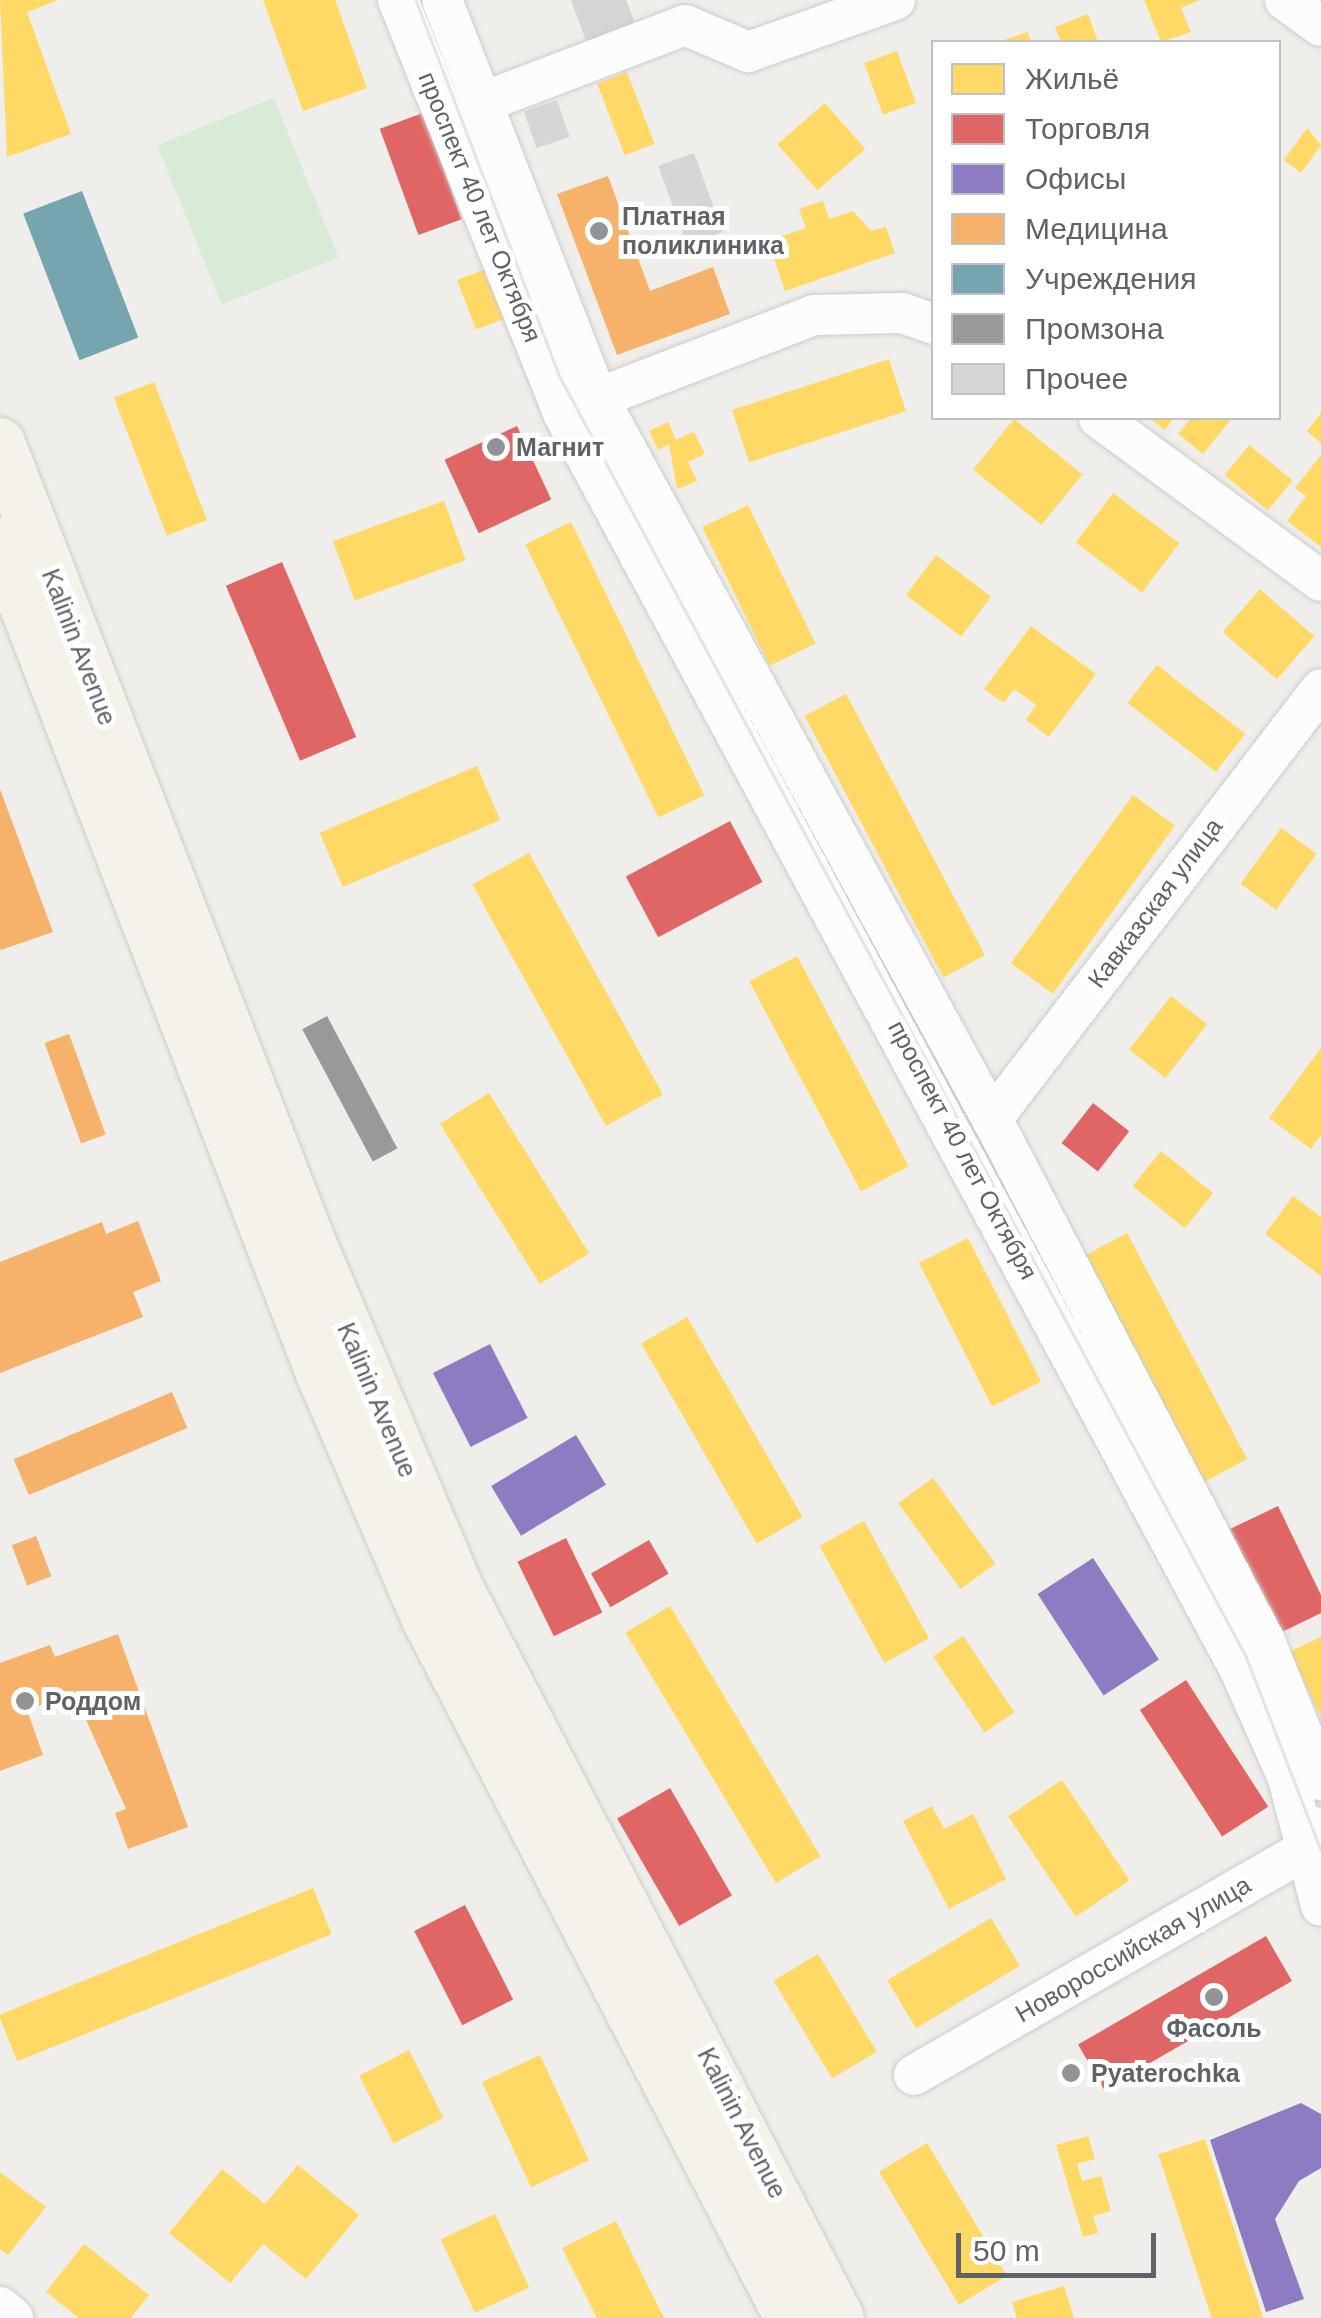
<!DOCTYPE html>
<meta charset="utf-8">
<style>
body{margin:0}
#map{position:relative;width:1321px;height:2318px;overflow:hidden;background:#efeeea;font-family:Arial,sans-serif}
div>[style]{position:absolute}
.green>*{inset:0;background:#d8ebd6;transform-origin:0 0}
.homes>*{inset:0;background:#ffd966;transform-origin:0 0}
.shops>*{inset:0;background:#e06666;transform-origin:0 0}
.offices>*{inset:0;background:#8e7cc3;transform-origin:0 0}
.health>*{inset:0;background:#f6b26b;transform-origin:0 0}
.public>*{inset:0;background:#76a5af;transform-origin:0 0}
.industry>*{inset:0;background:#999;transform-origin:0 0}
.building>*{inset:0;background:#d6d5d3;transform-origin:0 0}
.roads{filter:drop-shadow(0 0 2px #cbcccc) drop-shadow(0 0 2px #cbcccc)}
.minor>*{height:40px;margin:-20px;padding:0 20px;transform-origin:20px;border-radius:20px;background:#fdfcfc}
.major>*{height:50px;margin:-25px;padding:0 25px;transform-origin:25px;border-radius:25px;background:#f4f2e9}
.tram>*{height:2.5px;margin:-1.25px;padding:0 1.25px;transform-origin:1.25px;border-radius:1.25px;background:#e4e4e4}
.dots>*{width:28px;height:28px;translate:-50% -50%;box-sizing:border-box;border:5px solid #fff;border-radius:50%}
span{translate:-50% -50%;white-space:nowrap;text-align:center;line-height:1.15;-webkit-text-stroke:10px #fff;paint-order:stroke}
.street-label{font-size:25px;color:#5f6368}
.poi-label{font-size:25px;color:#5f6368;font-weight:700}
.left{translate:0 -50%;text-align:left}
.legend{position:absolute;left:931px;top:40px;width:350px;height:380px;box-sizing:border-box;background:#fff;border:2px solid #bfc1c3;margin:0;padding:12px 18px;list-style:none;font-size:30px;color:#5f6368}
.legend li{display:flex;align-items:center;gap:20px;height:50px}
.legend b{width:50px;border:2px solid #bfc1c3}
.scale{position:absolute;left:956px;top:2233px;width:200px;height:45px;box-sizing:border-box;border:5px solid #5f6368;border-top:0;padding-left:12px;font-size:30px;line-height:35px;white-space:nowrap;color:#5f6368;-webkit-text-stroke:8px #fff;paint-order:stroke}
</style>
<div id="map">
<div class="green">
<div style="left:274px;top:98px;width:172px;height:126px;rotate:68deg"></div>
</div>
<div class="homes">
<div style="clip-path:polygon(0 0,58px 0,27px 12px,71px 134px,7px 157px)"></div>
<div style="clip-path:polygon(263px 0,335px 0,367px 88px,303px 111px)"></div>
<div style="clip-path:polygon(1144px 0,1200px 0,1181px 8px,1191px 32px,1161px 42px)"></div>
<div style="clip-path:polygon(1088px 14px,1098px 42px,1061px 42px,1055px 27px)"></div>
<div style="clip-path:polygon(1028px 32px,1031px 42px,998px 42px)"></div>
<div style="left:897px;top:51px;width:55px;height:35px;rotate:70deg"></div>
<div style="left:627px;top:72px;width:77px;height:32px;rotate:69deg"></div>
<div style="left:825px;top:103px;width:61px;height:63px;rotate:49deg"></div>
<div style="clip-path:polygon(1307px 128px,1321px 145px,1301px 173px,1284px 160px)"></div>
<div style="clip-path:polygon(823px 201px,829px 219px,853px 211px,871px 231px,886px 227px,895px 253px,785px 291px,768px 241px,806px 228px,799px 209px)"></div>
<div style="left:486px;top:269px;width:53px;height:31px;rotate:69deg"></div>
<div style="left:889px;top:359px;width:55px;height:165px;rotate:72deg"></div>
<div style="left:154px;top:382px;width:148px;height:43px;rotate:69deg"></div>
<div style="clip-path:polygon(1321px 413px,1321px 443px,1307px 431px)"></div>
<div style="clip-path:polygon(1149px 418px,1174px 418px,1165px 430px)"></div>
<div style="clip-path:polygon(1191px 418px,1232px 418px,1203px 454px,1178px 434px)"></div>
<div style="left:1014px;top:419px;width:88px;height:65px;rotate:39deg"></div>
<div style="clip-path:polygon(668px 422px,676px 440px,694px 432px,705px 454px,688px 462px,697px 481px,677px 489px,669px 444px,658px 450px,649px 431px)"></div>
<div style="left:1249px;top:445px;width:56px;height:39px;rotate:39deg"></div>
<div style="clip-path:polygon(1321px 455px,1321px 547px,1287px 521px,1306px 496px,1295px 488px)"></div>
<div style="left:1113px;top:493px;width:83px;height:62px;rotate:37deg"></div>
<div style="left:444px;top:501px;width:63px;height:118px;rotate:70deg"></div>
<div style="left:748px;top:505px;width:154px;height:51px;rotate:64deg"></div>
<div style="left:571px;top:522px;width:304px;height:51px;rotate:64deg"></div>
<div style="left:936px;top:555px;width:69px;height:50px;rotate:37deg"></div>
<div style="left:1260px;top:589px;width:72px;height:57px;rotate:41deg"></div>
<div style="clip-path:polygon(1031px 626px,1096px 674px,1049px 737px,1026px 720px,1036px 705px,1027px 698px,1014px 689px,1004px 703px,984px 689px)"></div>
<div style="left:1157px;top:665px;width:112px;height:48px;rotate:38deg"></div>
<div style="left:846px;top:694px;width:296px;height:47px;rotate:62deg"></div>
<div style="left:477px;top:766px;width:59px;height:171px;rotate:67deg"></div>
<div style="left:1133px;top:795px;width:52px;height:208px;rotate:36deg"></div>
<div style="left:1281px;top:828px;width:44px;height:69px;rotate:36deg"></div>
<div style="left:529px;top:853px;width:276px;height:65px;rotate:61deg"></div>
<div style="left:797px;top:956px;width:238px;height:54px;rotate:62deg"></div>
<div style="left:1171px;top:996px;width:46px;height:68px;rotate:38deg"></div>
<div style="clip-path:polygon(1321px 1048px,1321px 1135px,1311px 1149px,1269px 1118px)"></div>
<div style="left:489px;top:1093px;width:189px;height:58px;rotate:58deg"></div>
<div style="left:1161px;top:1151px;width:67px;height:45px;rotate:39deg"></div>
<div style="clip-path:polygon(1293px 1196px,1321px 1217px,1321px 1276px,1265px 1234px)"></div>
<div style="left:1127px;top:1233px;width:256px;height:51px;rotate:62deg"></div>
<div style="left:968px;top:1238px;width:161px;height:55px;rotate:63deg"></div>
<div style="left:687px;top:1317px;width:231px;height:53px;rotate:60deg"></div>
<div style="left:933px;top:1478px;width:106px;height:43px;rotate:54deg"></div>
<div style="left:864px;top:1521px;width:134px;height:51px;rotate:61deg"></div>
<div style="left:670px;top:1606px;width:292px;height:52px;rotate:59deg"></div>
<div style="left:963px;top:1636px;width:92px;height:36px;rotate:56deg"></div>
<div style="clip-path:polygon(1321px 1637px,1321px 1717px,1289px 1652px)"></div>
<div style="left:1062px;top:1780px;width:121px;height:65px;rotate:56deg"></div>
<div style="clip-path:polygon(932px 1806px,944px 1829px,973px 1814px,1006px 1879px,949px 1909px,903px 1821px)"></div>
<div style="left:313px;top:1888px;width:50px;height:339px;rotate:68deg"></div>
<div style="left:991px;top:1918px;width:56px;height:121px;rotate:59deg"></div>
<div style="left:818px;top:1954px;width:114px;height:52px;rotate:59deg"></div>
<div style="left:409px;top:2050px;width:76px;height:56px;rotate:63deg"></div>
<div style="left:540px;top:2055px;width:116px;height:64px;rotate:65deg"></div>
<div style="clip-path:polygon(1088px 2136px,1095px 2159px,1077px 2164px,1082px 2181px,1101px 2176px,1111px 2211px,1093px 2216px,1098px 2233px,1083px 2237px,1056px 2145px)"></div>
<div style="left:1205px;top:2139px;width:188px;height:49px;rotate:72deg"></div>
<div style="left:927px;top:2143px;width:155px;height:56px;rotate:59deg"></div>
<div style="clip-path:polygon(298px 2165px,359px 2215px,306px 2279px,263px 2244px,230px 2283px,169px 2233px,222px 2169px,265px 2204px)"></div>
<div style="clip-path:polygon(0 2172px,46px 2207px,8px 2255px,0 2249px)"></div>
<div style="left:495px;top:2214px;width:81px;height:60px;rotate:65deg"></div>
<div style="clip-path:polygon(616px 2221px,664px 2318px,597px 2318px,562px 2248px)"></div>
<div style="clip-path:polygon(84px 2244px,149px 2295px,131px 2318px,79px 2318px,46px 2292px)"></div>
<div style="clip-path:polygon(1064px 2286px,1074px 2318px,1017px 2318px,1012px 2302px)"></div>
</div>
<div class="shops">
<div style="left:423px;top:113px;width:113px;height:46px;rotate:70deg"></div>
<div style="left:517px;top:426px;width:81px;height:80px;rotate:65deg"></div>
<div style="left:282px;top:562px;width:190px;height:61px;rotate:67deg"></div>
<div style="left:730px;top:821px;width:69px;height:118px;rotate:62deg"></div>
<div style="left:1093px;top:1103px;width:46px;height:51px;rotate:38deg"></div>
<div style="clip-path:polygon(1278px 1506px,1321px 1595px,1321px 1613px,1280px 1633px,1230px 1529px)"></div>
<div style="left:566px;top:1538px;width:83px;height:54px;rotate:64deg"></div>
<div style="left:649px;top:1540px;width:39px;height:67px;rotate:60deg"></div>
<div style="left:1186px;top:1680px;width:151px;height:55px;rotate:57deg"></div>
<div style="left:670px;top:1788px;width:124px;height:61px;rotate:60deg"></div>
<div style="left:465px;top:1905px;width:106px;height:57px;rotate:63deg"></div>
<div style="left:1266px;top:1936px;width:52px;height:217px;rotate:60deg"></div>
</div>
<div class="offices">
<div style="left:490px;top:1344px;width:83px;height:64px;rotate:63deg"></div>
<div style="left:576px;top:1435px;width:58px;height:99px;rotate:59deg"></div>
<div style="left:1093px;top:1558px;width:121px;height:66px;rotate:57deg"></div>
<div style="clip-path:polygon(1301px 2103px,1321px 2114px,1321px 2168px,1299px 2181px,1275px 2219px,1304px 2299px,1266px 2312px,1210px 2140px)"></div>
</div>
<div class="health">
<div style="clip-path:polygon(608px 176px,650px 291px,713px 267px,730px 314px,617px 355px,557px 194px)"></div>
<div style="clip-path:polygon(0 789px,53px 932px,1px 950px,0 948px)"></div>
<div style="left:69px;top:1034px;width:107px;height:26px;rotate:70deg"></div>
<div style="clip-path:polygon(138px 1221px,161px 1281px,133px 1292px,143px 1317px,0 1373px,0 1262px,102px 1222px,106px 1234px)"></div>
<div style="left:172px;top:1392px;width:39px;height:172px;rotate:67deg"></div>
<div style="left:36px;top:1536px;width:43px;height:26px;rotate:69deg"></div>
<div style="clip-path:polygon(118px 1634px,188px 1827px,128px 1849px,115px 1813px,126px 1809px,74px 1693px,27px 1710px,43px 1755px,0 1771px,0 1663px,50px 1645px,55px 1657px)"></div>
</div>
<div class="public">
<div style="left:82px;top:191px;width:157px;height:63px;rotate:69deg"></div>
</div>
<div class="industry">
<div style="left:327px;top:1016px;width:150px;height:28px;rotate:62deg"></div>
</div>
<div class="building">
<div style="clip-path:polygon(571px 0,626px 0,637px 28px,588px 46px)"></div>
<div style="left:557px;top:100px;width:39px;height:35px;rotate:71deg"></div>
<div style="left:694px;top:153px;width:84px;height:38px;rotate:70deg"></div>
</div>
<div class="roads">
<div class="minor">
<div style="left:398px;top:0;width:445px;rotate:68.2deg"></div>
<div style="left:563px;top:413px;width:1428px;rotate:61.69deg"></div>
<div style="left:1240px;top:1670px;width:118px;rotate:66deg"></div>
<div style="left:1288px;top:1778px;width:132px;rotate:75.5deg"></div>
<div style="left:442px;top:0;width:423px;rotate:68.7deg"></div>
<div style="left:596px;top:394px;width:826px;rotate:61.36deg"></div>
<div style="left:992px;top:1119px;width:589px;rotate:62.39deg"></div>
<div style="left:1265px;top:1641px;width:150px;rotate:68.1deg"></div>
<div style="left:1285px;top:0;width:44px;rotate:35.8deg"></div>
<div style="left:481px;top:103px;width:218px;rotate:-20.9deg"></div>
<div style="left:685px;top:25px;width:69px;rotate:23.2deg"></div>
<div style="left:748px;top:52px;width:156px;rotate:-19.5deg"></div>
<div style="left:572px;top:408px;width:259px;rotate:-21deg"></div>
<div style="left:814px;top:315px;width:88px;rotate:-1.3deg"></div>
<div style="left:902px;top:313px;width:34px;rotate:19deg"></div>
<div style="left:1099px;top:418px;width:275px;rotate:36.3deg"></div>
<div style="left:992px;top:1119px;width:541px;rotate:-52.58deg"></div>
<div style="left:914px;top:2075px;width:450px;rotate:-29.9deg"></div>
<div style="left:1304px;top:1851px;width:26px;rotate:-72deg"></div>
<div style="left:0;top:2307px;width:17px;rotate:40deg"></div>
</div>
<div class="major">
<div style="left:0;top:443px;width:851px;rotate:68.77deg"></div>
<div style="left:308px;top:1236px;width:387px;rotate:66.9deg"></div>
<div style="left:460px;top:1592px;width:819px;rotate:62.43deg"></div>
<div style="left:0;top:542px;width:891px;rotate:68.88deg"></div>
<div style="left:321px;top:1373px;width:266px;rotate:66.7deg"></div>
<div style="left:426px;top:1617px;width:790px;rotate:62.56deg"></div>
</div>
</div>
<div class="tram">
<div style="left:416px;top:0;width:401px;rotate:69.1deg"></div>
<div style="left:559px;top:375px;width:1454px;rotate:61.8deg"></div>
<div style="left:1246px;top:1656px;width:208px;rotate:68.9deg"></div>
</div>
<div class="dots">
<div style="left:599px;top:231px;background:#919496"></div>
<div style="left:496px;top:447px;background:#919496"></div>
<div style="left:25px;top:1701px;background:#919496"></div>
<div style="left:1214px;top:1997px;background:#919496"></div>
<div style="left:1071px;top:2073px;background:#919496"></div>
</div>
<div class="street-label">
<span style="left:480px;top:207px;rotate:68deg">проспект 40 лет Октября</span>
<span style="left:79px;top:647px;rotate:69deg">Kalinin Avenue</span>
<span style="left:1155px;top:903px;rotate:-53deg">Кавказская улица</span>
<span style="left:963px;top:1150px;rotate:62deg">проспект 40 лет Октября</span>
<span style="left:377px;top:1400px;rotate:67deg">Kalinin Avenue</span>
<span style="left:1133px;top:1949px;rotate:-30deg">Новороссийская улица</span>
<span style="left:742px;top:2123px;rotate:63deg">Kalinin Avenue</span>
</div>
<div class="poi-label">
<span class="left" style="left:622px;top:231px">Платная<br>поликлиника</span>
<span class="left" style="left:516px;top:447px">Магнит</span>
<span class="left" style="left:45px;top:1701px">Роддом</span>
<span style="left:1214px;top:2028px">Фасоль</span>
<span class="left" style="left:1091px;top:2073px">Pyaterochka</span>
</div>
<ul class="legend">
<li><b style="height:28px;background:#ffd966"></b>Жильё</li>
<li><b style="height:28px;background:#e06666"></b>Торговля</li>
<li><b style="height:28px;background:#8e7cc3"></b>Офисы</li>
<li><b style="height:28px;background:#f6b26b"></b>Медицина</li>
<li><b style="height:28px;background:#76a5af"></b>Учреждения</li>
<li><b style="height:28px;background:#999"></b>Промзона</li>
<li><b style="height:28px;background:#d6d5d3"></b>Прочее</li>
</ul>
<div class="scale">50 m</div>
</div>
